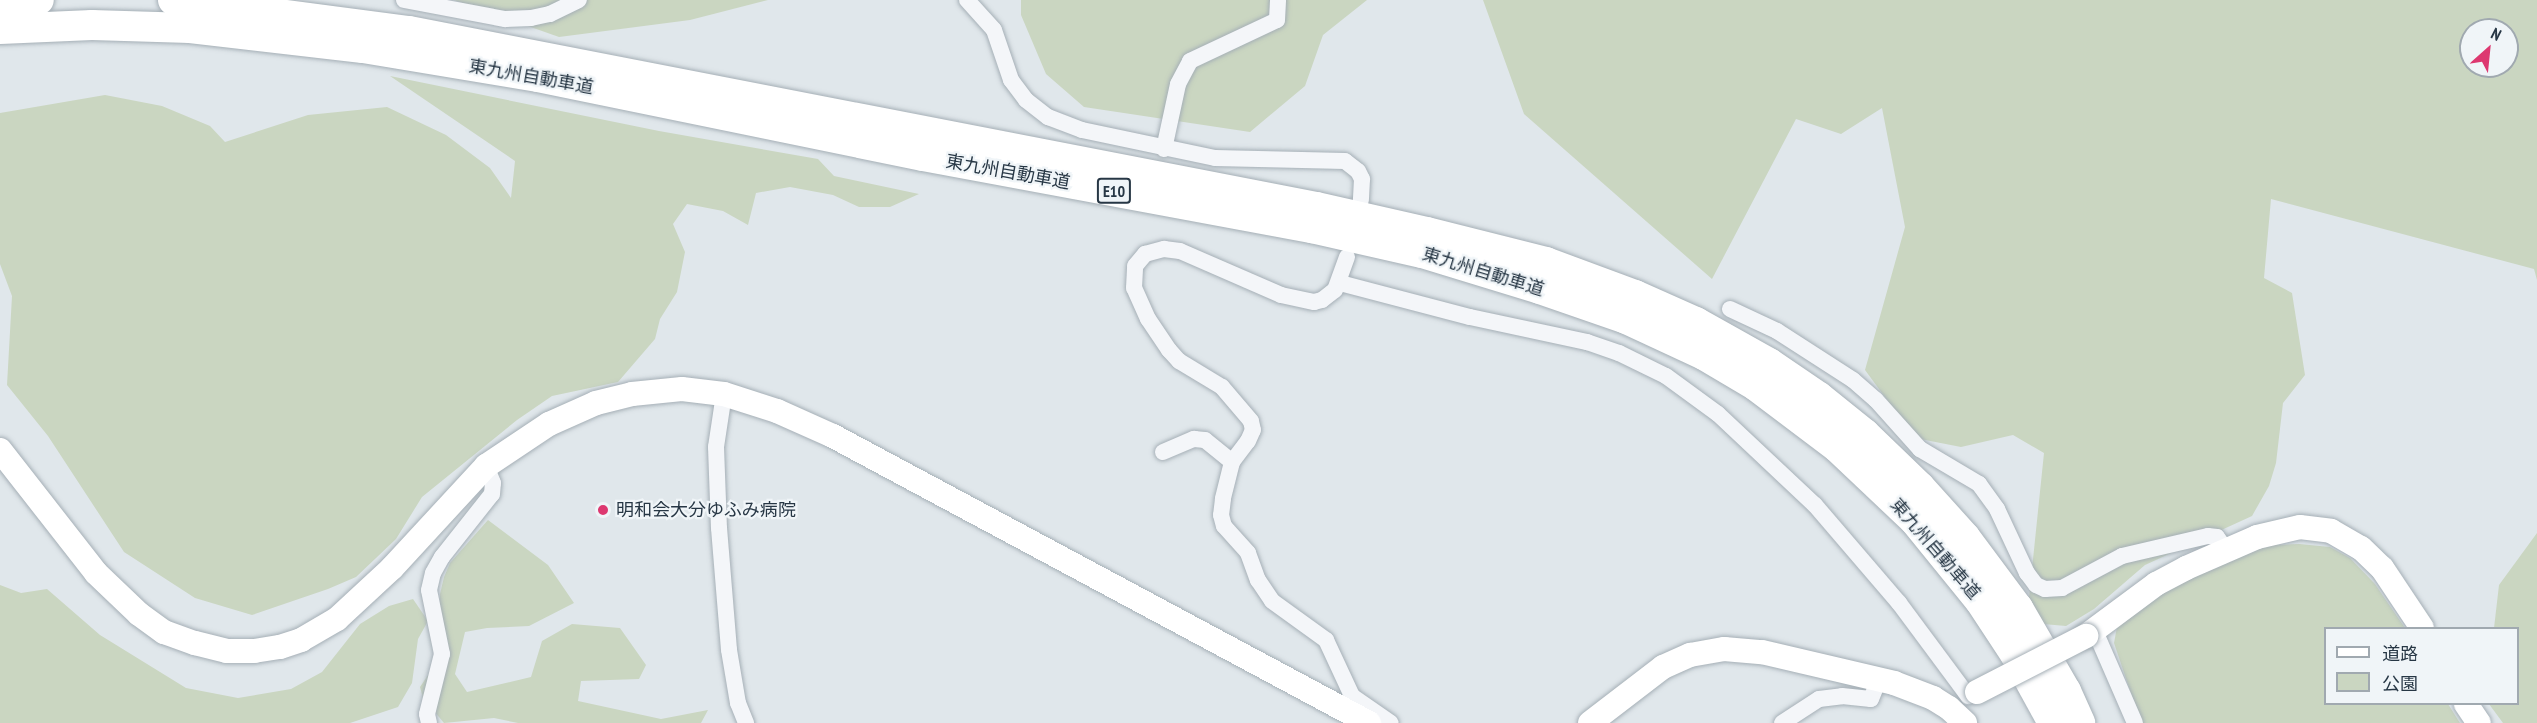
<!DOCTYPE html>
<meta charset="utf-8">
<style>
body{margin:0}
#map{position:relative;width:2537px;height:723px;overflow:hidden;background:#e0e7eb;font-family:"PT Sans Narrow","Noto Sans JP",sans-serif}
div>[style]{position:absolute}
.green>*{inset:0;background:#cad6c1}
.roads{filter:drop-shadow(0 0 2px #a5afb6) drop-shadow(0 0 2px #a5afb6)}
.street>*{height:16px;margin:-8px;padding:0 8px;transform-origin:8px;border-radius:8px;background:#f4f6f9}
.secondary>*{height:24px;margin:-12px;padding:0 12px;transform-origin:12px;border-radius:12px;background:#fff}
.highway>*{height:30px;margin:-15px;padding:0 15px;transform-origin:15px;border-radius:15px;background:#fff}
.bridges{filter:drop-shadow(0 0 2px #a5afb6) drop-shadow(0 0 2px #a5afb6)}
.secondary-bridge>*{height:24px;margin:-12px;padding:0 12px;transform-origin:12px;border-radius:12px;background:#fff}
.dots>*{width:16px;height:16px;translate:-50% -50%;box-sizing:border-box;border:3px solid #f0f5f8;border-radius:50%}
span{translate:-50% -50%;white-space:nowrap;text-align:center;line-height:1.15;-webkit-text-stroke:4.5px #f0f5f8;paint-order:stroke}
.shield-label span{padding:2px 4px;background:#f0f5f8;border:2px solid;border-radius:4px;-webkit-text-stroke-width:0}
.shield-label{font-size:16px;color:#273745;font-weight:700}
.street-label{font-size:18px;color:#273745}
.poi-label{font-size:18px;color:#273745}
.left{translate:0 -50%;text-align:left}
.legend{position:absolute;left:2324px;top:627px;width:195px;height:78px;box-sizing:border-box;background:#f0f5f8;border:2px solid #a0a9b0;margin:0;padding:8px 10px;list-style:none;font-size:18px;color:#273745}
.legend li{display:flex;align-items:center;gap:12px;height:30px}
.legend b{width:30px;border:2px solid #a0a9b0}
.north{position:absolute;left:2459px;top:18px;width:60px;height:60px;box-sizing:border-box;background:#f0f5f8;border:2px solid #a0a9b0;border-radius:50%;rotate:27deg;font-size:16px;font-weight:700;line-height:24px;text-align:center;color:#273745}
.north::after{content:'';display:block;margin:auto;width:21px;height:27px;background:#dd3870;clip-path:polygon(50% 0,100% 100%,50% 72%,0 100%)}
</style>
<div id="map">
<div class="green">
<div style="clip-path:polygon(454px 0,768px 0,690px 20px,559px 37px)"></div>
<div style="clip-path:polygon(1021px 0,1367px 0,1323px 35px,1305px 86px,1250px 132px,1084px 107px,1046px 74px,1021px 15px)"></div>
<div style="clip-path:polygon(evenodd,1483px 0,2537px 0,2537px 280px,2534px 269px,2271px 199px,2264px 278px,2292px 293px,2305px 375px,2283px 403px,2276px 463px,2269px 486px,2252px 516px,2145px 565px,2094px 609px,2066px 626px,2043px 624px,2029px 598px,2044px 453px,2013px 435px,1961px 447px,1915px 438px,1865px 370px,1905px 227px,1882px 108px,1841px 134px,1796px 119px,1712px 279px,1524px 114px,1483px 0,2471px 30px,2507px 30px,2507px 66px,2471px 66px,2471px 30px)"></div>
<div style="clip-path:polygon(390px 76px,659px 131px,818px 159px,834px 176px,919px 194px,890px 207px,859px 207px,833px 195px,790px 187px,756px 193px,748px 225px,723px 211px,687px 204px,673px 224px,685px 252px,677px 292px,660px 319px,655px 339px,618px 382px,552px 396px,517px 420px,422px 497px,396px 539px,356px 577px,328px 589px,252px 615px,195px 598px,124px 552px,48px 436px,7px 385px,12px 296px,0 264px,0 113px,105px 95px,162px 106px,210px 126px,225px 142px,308px 115px,387px 107px,446px 135px,490px 168px,511px 198px,515px 161px)"></div>
<div style="clip-path:polygon(488px 520px,548px 565px,574px 603px,529px 626px,487px 628px,465px 632px,455px 674px,467px 692px,531px 677px,542px 641px,572px 624px,620px 628px,646px 665px,639px 679px,581px 681px,578px 701px,661px 719px,708px 710px,701px 723px,518px 723px,494px 718px,444px 723px,423px 698px,420px 687px,438px 660px,440px 594px,444px 577px,450px 563px)"></div>
<div style="clip-path:polygon(2537px 533px,2537px 723px,2503px 723px,2489px 704px,2518px 704px,2518px 628px,2494px 628px,2499px 585px)"></div>
<div style="clip-path:polygon(2299px 544px,2330px 547px,2350px 558px,2375px 584px,2405px 628px,2326px 628px,2326px 704px,2448px 704px,2460px 723px,2141px 723px,2114px 643px,2117px 627px,2172px 586px,2241px 553px,2275px 545px)"></div>
<div style="clip-path:polygon(0 585px,21px 593px,47px 589px,100px 635px,186px 688px,238px 698px,291px 689px,322px 672px,360px 624px,389px 606px,413px 599px,428px 621px,418px 639px,412px 683px,398px 707px,350px 723px,0 723px)"></div>
</div>
<div class="roads">
<div class="street">
<div style="left:404px;top:0;width:103px;rotate:10.7deg"></div>
<div style="left:505px;top:19px;width:26px;rotate:-2deg"></div>
<div style="left:531px;top:18px;width:19px;rotate:-12deg"></div>
<div style="left:550px;top:14px;width:32px;rotate:-26deg"></div>
<div style="left:967px;top:0;width:40px;rotate:48deg"></div>
<div style="left:994px;top:30px;width:53px;rotate:71.2deg"></div>
<div style="left:1011px;top:80px;width:25px;rotate:53deg"></div>
<div style="left:1026px;top:100px;width:28px;rotate:38deg"></div>
<div style="left:1048px;top:117px;width:36px;rotate:21deg"></div>
<div style="left:1082px;top:130px;width:136px;rotate:11.9deg"></div>
<div style="left:1215px;top:158px;width:130px;rotate:1.3deg"></div>
<div style="left:1345px;top:161px;width:16px;rotate:38deg"></div>
<div style="left:1358px;top:171px;width:9px;rotate:63deg"></div>
<div style="left:1362px;top:179px;width:21px;rotate:93deg"></div>
<div style="left:1164px;top:149px;width:66px;rotate:-77.8deg"></div>
<div style="left:1178px;top:84px;width:26px;rotate:-62deg"></div>
<div style="left:1190px;top:61px;width:96px;rotate:-25.2deg"></div>
<div style="left:1277px;top:20px;width:20px;rotate:-87deg"></div>
<div style="left:1340px;top:283px;width:134px;rotate:14.7deg"></div>
<div style="left:1470px;top:317px;width:120px;rotate:12.1deg"></div>
<div style="left:1587px;top:342px;width:34px;rotate:19deg"></div>
<div style="left:1619px;top:353px;width:52px;rotate:26.1deg"></div>
<div style="left:1666px;top:376px;width:64px;rotate:36.2deg"></div>
<div style="left:1718px;top:414px;width:133px;rotate:43.2deg"></div>
<div style="left:1815px;top:505px;width:129px;rotate:49.4deg"></div>
<div style="left:1899px;top:603px;width:116px;rotate:53.4deg"></div>
<div style="left:1730px;top:309px;width:52px;rotate:25.1deg"></div>
<div style="left:1777px;top:331px;width:90px;rotate:32.8deg"></div>
<div style="left:1853px;top:380px;width:30px;rotate:41deg"></div>
<div style="left:1876px;top:400px;width:66px;rotate:48.1deg"></div>
<div style="left:1920px;top:449px;width:69px;rotate:30.7deg"></div>
<div style="left:1979px;top:484px;width:31px;rotate:54deg"></div>
<div style="left:1997px;top:509px;width:71px;rotate:64.9deg"></div>
<div style="left:2027px;top:573px;width:15px;rotate:53deg"></div>
<div style="left:2036px;top:585px;width:10px;rotate:24deg"></div>
<div style="left:2045px;top:589px;width:17px;rotate:-3deg"></div>
<div style="left:2062px;top:588px;width:68px;rotate:-28.1deg"></div>
<div style="left:2122px;top:556px;width:88px;rotate:-13.1deg"></div>
<div style="left:2208px;top:536px;width:9px;rotate:6deg"></div>
<div style="left:2217px;top:537px;width:16px;rotate:55deg"></div>
<div style="left:724px;top:394px;width:54px;rotate:98.6deg"></div>
<div style="left:716px;top:447px;width:81px;rotate:87.9deg"></div>
<div style="left:719px;top:528px;width:122px;rotate:85.3deg"></div>
<div style="left:729px;top:650px;width:54px;rotate:80.4deg"></div>
<div style="left:738px;top:703px;width:22px;rotate:68deg"></div>
<div style="left:1163px;top:452px;width:34px;rotate:-23deg"></div>
<div style="left:1194px;top:439px;width:11px;rotate:5deg"></div>
<div style="left:1205px;top:440px;width:35px;rotate:39deg"></div>
<div style="left:1232px;top:462px;width:38px;rotate:104deg"></div>
<div style="left:1223px;top:499px;width:16px;rotate:97deg"></div>
<div style="left:1221px;top:515px;width:11px;rotate:75deg"></div>
<div style="left:1224px;top:526px;width:36px;rotate:48deg"></div>
<div style="left:1248px;top:553px;width:29px;rotate:70deg"></div>
<div style="left:1258px;top:580px;width:25px;rotate:56deg"></div>
<div style="left:1272px;top:601px;width:67px;rotate:35.8deg"></div>
<div style="left:1326px;top:640px;width:62px;rotate:65.1deg"></div>
<div style="left:1352px;top:696px;width:47px;rotate:34.7deg"></div>
<div style="left:1232px;top:462px;width:26px;rotate:-53deg"></div>
<div style="left:1248px;top:441px;width:12px;rotate:-66deg"></div>
<div style="left:1253px;top:430px;width:9px;rotate:-103deg"></div>
<div style="left:1251px;top:421px;width:45px;rotate:-130.5deg"></div>
<div style="left:1222px;top:387px;width:50px;rotate:-148.8deg"></div>
<div style="left:1179px;top:361px;width:15px;rotate:-132deg"></div>
<div style="left:1169px;top:350px;width:37px;rotate:-124deg"></div>
<div style="left:1148px;top:319px;width:34px;rotate:-114deg"></div>
<div style="left:1134px;top:288px;width:22px;rotate:-87deg"></div>
<div style="left:1135px;top:266px;width:16px;rotate:-50deg"></div>
<div style="left:1145px;top:254px;width:20px;rotate:-15deg"></div>
<div style="left:1164px;top:249px;width:16px;rotate:7deg"></div>
<div style="left:1180px;top:251px;width:110px;rotate:23.5deg"></div>
<div style="left:1281px;top:295px;width:34px;rotate:12deg"></div>
<div style="left:1314px;top:302px;width:8px;rotate:-14deg"></div>
<div style="left:1322px;top:300px;width:16px;rotate:-38deg"></div>
<div style="left:1335px;top:290px;width:35px;rotate:-70deg"></div>
<div style="left:2095px;top:631px;width:100px;rotate:66.5deg"></div>
<div style="left:429px;top:723px;width:9px;rotate:-103deg"></div>
<div style="left:427px;top:714px;width:62px;rotate:-76deg"></div>
<div style="left:442px;top:654px;width:65px;rotate:-101.5deg"></div>
<div style="left:429px;top:590px;width:17px;rotate:-77deg"></div>
<div style="left:433px;top:573px;width:18px;rotate:-61deg"></div>
<div style="left:442px;top:557px;width:80px;rotate:-51.6deg"></div>
<div style="left:492px;top:494px;width:11px;rotate:-85deg"></div>
<div style="left:493px;top:483px;width:18px;rotate:-112deg"></div>
<div style="left:1782px;top:723px;width:44px;rotate:-33deg"></div>
<div style="left:1819px;top:699px;width:23px;rotate:-7deg"></div>
<div style="left:1842px;top:696px;width:29px;rotate:6deg"></div>
<div style="left:1871px;top:699px;width:22px;rotate:-68deg"></div>
</div>
<div class="secondary">
<div style="left:0;top:450px;width:156px;rotate:52deg"></div>
<div style="left:96px;top:573px;width:59px;rotate:43.6deg"></div>
<div style="left:139px;top:614px;width:31px;rotate:36deg"></div>
<div style="left:164px;top:632px;width:33px;rotate:20deg"></div>
<div style="left:195px;top:643px;width:33px;rotate:14deg"></div>
<div style="left:227px;top:651px;width:27px"></div>
<div style="left:254px;top:651px;width:26px;rotate:-9deg"></div>
<div style="left:280px;top:647px;width:22px;rotate:-18deg"></div>
<div style="left:301px;top:640px;width:42px;rotate:-30.3deg"></div>
<div style="left:337px;top:619px;width:75px;rotate:-42.8deg"></div>
<div style="left:392px;top:568px;width:139px;rotate:-47.3deg"></div>
<div style="left:486px;top:466px;width:76px;rotate:-33.7deg"></div>
<div style="left:549px;top:424px;width:51px;rotate:-24.1deg"></div>
<div style="left:596px;top:403px;width:37px;rotate:-14deg"></div>
<div style="left:632px;top:394px;width:50px;rotate:-5.7deg"></div>
<div style="left:682px;top:389px;width:42px;rotate:6.8deg"></div>
<div style="left:724px;top:394px;width:56px;rotate:17.8deg"></div>
<div style="left:777px;top:411px;width:61px;rotate:24.1deg"></div>
<div style="left:833px;top:436px;width:608px;rotate:28.17deg"></div>
<div style="left:2086px;top:636px;width:87px;rotate:-36.6deg"></div>
<div style="left:2156px;top:584px;width:34px;rotate:-28deg"></div>
<div style="left:2186px;top:568px;width:77px;rotate:-23.6deg"></div>
<div style="left:2257px;top:537px;width:44px;rotate:-13.1deg"></div>
<div style="left:2300px;top:527px;width:31px;rotate:7deg"></div>
<div style="left:2331px;top:531px;width:34px;rotate:30deg"></div>
<div style="left:2361px;top:548px;width:29px;rotate:44deg"></div>
<div style="left:2382px;top:568px;width:72px;rotate:56.3deg"></div>
<div style="left:2466px;top:704px;width:23px;rotate:56deg"></div>
<div style="left:1590px;top:723px;width:92px;rotate:-37.5deg"></div>
<div style="left:1663px;top:667px;width:30px;rotate:-24deg"></div>
<div style="left:1690px;top:655px;width:35px;rotate:-10deg"></div>
<div style="left:1724px;top:649px;width:38px;rotate:5deg"></div>
<div style="left:1762px;top:652px;width:136px;rotate:13.2deg"></div>
<div style="left:1894px;top:683px;width:42px;rotate:21deg"></div>
<div style="left:1933px;top:698px;width:19px;rotate:32deg"></div>
<div style="left:1949px;top:708px;width:22px;rotate:43deg"></div>
</div>
<div class="highway">
<div style="left:173px;top:0;width:238px;rotate:7.5deg"></div>
<div style="left:409px;top:31px;width:924px;rotate:10.98deg"></div>
<div style="left:1316px;top:207px;width:114px;rotate:12.7deg"></div>
<div style="left:1427px;top:232px;width:123px;rotate:14.1deg"></div>
<div style="left:1546px;top:262px;width:95px;rotate:20.3deg"></div>
<div style="left:1635px;top:295px;width:67px;rotate:23.9deg"></div>
<div style="left:1696px;top:322px;width:84px;rotate:29.3deg"></div>
<div style="left:1769px;top:363px;width:60px;rotate:34.2deg"></div>
<div style="left:1819px;top:397px;width:59px;rotate:38.8deg"></div>
<div style="left:1865px;top:434px;width:76px;rotate:43.9deg"></div>
<div style="left:1920px;top:487px;width:67px;rotate:48deg"></div>
<div style="left:1965px;top:537px;width:89px;rotate:53.3deg"></div>
<div style="left:2018px;top:608px;width:96px;rotate:60deg"></div>
<div style="left:2066px;top:691px;width:35px;rotate:66deg"></div>
<div style="left:0;top:4px;width:39px;rotate:-6deg"></div>
<div style="left:0;top:29px;width:92px;rotate:-2.5deg"></div>
<div style="left:92px;top:25px;width:98px;rotate:1.8deg"></div>
<div style="left:190px;top:28px;width:174px;rotate:6.6deg"></div>
<div style="left:363px;top:48px;width:177px;rotate:9.4deg"></div>
<div style="left:538px;top:77px;width:393px;rotate:11.6deg"></div>
<div style="left:923px;top:156px;width:396px;rotate:10.5deg"></div>
<div style="left:1312px;top:228px;width:113px;rotate:12.8deg"></div>
<div style="left:1422px;top:253px;width:123px;rotate:17deg"></div>
<div style="left:1540px;top:289px;width:91px;rotate:19.2deg"></div>
<div style="left:1626px;top:319px;width:86px;rotate:24.8deg"></div>
<div style="left:1704px;top:355px;width:61px;rotate:30.8deg"></div>
<div style="left:1756px;top:386px;width:103px;rotate:37.1deg"></div>
<div style="left:1838px;top:448px;width:106px;rotate:43.5deg"></div>
<div style="left:1915px;top:521px;width:103px;rotate:50.9deg"></div>
<div style="left:1980px;top:601px;width:64px;rotate:56.6deg"></div>
<div style="left:2015px;top:654px;width:79px;rotate:61.2deg"></div>
</div>
</div>
<div class="bridges">
<div class="secondary-bridge">
<div style="left:1977px;top:692px;width:123px;rotate:-27.2deg"></div>
</div>
</div>
<div class="dots">
<div style="left:603px;top:510px;background:#dd3870"></div>
</div>
<div class="shield-label">
<span style="left:1114px;top:191px">E10</span>
</div>
<div class="street-label">
<span style="left:531px;top:77px;rotate:10deg">東九州自動車道</span>
<span style="left:1008px;top:172px;rotate:10deg">東九州自動車道</span>
<span style="left:1483px;top:272px;rotate:17deg">東九州自動車道</span>
<span style="left:1935px;top:549px;rotate:49deg">東九州自動車道</span>
</div>
<div class="poi-label">
<span class="left" style="left:616px;top:510px">明和会大分ゆふみ病院</span>
</div>
<ul class="legend">
<li><b style="height:8px;background:#fff"></b>道路</li>
<li><b style="height:16px;background:#cad6c1"></b>公園</li>
</ul>
<div class="north">N</div>
</div>
